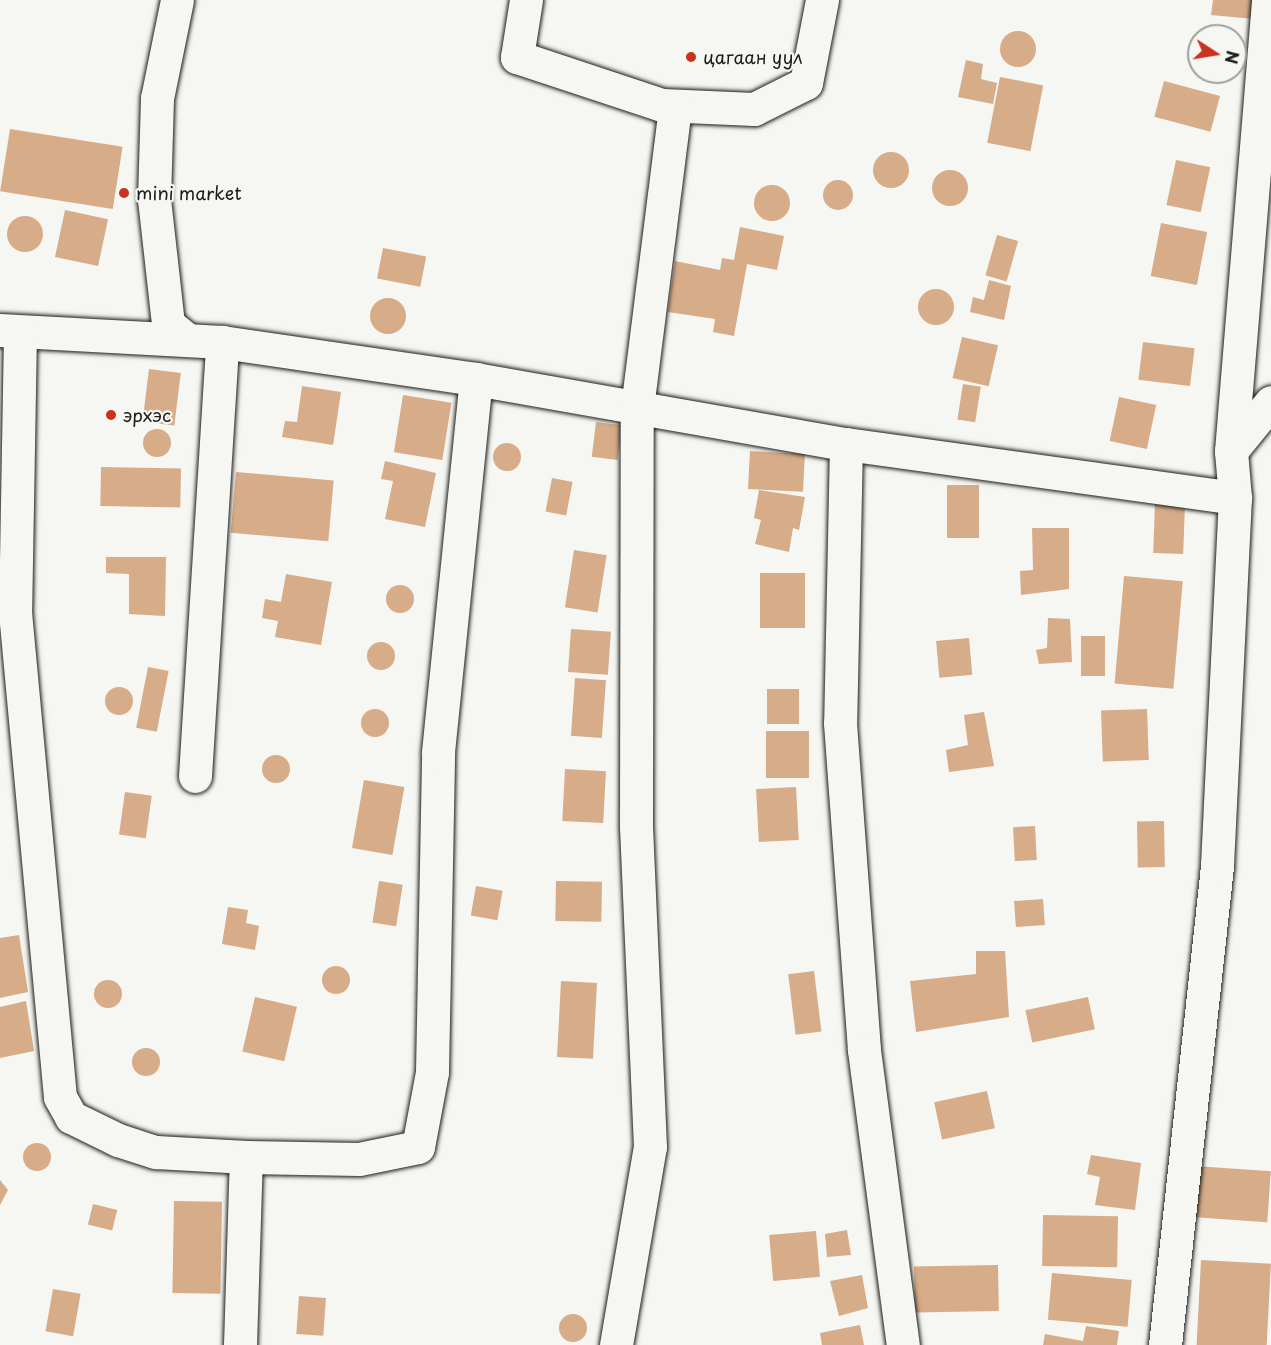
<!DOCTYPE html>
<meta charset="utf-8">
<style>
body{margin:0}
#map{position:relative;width:1271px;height:1345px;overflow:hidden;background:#f6f6f2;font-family:"Playpen Sans",sans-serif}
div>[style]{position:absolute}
.building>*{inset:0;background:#d7ac88;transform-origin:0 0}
.round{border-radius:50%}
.roads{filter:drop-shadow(0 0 2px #1c1c1c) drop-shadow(0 0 2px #1c1c1c)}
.minor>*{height:33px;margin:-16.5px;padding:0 16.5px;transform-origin:16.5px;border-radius:16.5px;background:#f6f6f2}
.dots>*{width:16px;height:16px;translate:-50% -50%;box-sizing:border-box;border:3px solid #f6f6f2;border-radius:50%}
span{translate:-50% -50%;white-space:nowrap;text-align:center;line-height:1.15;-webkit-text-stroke:4.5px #f6f6f2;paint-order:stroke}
.poi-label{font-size:18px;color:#1c1c1c}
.left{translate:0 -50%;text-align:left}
.north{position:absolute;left:1187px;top:24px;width:60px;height:60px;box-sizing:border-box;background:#f6f6f2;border:2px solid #9f9f9c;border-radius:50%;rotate:102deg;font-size:16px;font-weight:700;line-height:24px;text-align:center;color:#1c1c1c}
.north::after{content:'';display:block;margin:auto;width:21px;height:27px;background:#c8321e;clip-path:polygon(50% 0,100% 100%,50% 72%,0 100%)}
</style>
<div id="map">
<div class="building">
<div style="clip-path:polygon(1213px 0,1268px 0,1265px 20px,1211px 15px)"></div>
<div class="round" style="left:1000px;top:31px;width:36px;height:36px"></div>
<div style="clip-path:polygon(966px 60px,983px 64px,981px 79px,997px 83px,993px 104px,958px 97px)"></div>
<div style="left:1000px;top:77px;width:44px;height:67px;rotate:11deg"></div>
<div style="left:1164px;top:81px;width:58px;height:37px;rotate:15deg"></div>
<div style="left:10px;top:129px;width:114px;height:63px;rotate:9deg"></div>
<div class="round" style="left:873px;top:152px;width:36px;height:36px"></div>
<div style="left:1176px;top:160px;width:35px;height:46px;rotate:12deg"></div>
<div class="round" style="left:932px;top:170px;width:36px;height:36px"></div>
<div class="round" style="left:823px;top:180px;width:30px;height:30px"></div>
<div class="round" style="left:754px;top:185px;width:36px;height:36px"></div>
<div style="left:65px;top:210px;width:44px;height:48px;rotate:12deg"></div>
<div class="round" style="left:7px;top:216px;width:36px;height:36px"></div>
<div style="left:1161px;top:223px;width:47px;height:54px;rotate:11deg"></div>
<div style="clip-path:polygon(740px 227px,784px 236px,777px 270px,747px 264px,734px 336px,713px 332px,715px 319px,668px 312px,675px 261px,720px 270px,722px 258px,734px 260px)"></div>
<div style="left:997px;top:235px;width:22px;height:42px;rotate:16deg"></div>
<div style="left:383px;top:248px;width:44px;height:31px;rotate:11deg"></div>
<div style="clip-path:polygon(989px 280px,1011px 286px,1004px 320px,970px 312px,973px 297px,984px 300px)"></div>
<div class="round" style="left:918px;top:289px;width:36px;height:36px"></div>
<div class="round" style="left:370px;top:298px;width:36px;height:36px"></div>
<div style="left:962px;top:337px;width:37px;height:42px;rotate:13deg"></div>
<div style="left:1143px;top:342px;width:52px;height:38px;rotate:7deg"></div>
<div style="left:149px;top:369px;width:32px;height:53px;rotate:7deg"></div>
<div style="left:963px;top:384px;width:18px;height:36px;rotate:9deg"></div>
<div style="clip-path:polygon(302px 386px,341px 392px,333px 445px,282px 437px,285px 421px,297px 422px)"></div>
<div style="left:403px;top:395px;width:49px;height:58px;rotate:9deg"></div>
<div style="left:1119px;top:397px;width:38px;height:45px;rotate:12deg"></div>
<div style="left:596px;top:422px;width:26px;height:35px;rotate:7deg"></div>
<div class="round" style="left:143px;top:429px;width:28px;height:28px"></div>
<div class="round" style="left:493px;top:443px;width:28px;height:28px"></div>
<div style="left:750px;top:451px;width:55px;height:38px;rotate:3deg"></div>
<div style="clip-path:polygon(385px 461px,436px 473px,425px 527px,385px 519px,393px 481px,381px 479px)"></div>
<div style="left:101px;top:467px;width:80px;height:39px;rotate:1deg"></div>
<div style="left:236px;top:472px;width:98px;height:61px;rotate:5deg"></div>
<div style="left:552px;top:478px;width:21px;height:34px;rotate:11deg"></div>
<div style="left:947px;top:485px;width:32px;height:53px"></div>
<div style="clip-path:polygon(759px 490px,805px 497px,799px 530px,793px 528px,789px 552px,755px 544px,761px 520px,754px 518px)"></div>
<div style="left:1155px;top:502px;width:30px;height:51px;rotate:2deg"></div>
<div style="clip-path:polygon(1032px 528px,1069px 528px,1069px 589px,1021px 595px,1020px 571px,1033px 570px)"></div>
<div style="left:574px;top:550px;width:33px;height:58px;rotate:9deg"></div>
<div style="clip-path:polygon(106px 557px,166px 557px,165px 616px,129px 614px,129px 574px,106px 573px)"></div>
<div style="left:760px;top:573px;width:45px;height:55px"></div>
<div style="clip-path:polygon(286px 574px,332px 582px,321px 645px,275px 637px,278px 621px,262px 618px,265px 599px,281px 602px)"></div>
<div style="left:1124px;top:576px;width:59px;height:108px;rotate:5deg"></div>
<div class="round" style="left:386px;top:585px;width:28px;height:28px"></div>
<div style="clip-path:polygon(1048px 618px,1070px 619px,1072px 662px,1039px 664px,1036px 650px,1047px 648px)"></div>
<div style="left:571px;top:629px;width:40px;height:43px;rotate:4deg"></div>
<div style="left:1081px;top:636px;width:24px;height:40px"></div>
<div style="left:969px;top:638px;width:37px;height:33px;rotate:85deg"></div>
<div class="round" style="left:367px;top:642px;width:28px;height:28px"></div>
<div style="left:148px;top:667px;width:21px;height:62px;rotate:11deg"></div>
<div style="left:575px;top:678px;width:31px;height:58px;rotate:4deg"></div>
<div class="round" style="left:105px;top:687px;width:28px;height:28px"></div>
<div style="left:767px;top:689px;width:32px;height:35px"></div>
<div class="round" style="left:361px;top:709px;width:28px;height:28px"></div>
<div style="left:1147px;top:709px;width:51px;height:46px;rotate:88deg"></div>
<div style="clip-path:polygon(984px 712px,994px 766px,949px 772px,946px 750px,968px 745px,964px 715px)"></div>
<div style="left:766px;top:731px;width:43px;height:47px"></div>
<div class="round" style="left:262px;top:755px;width:28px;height:28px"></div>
<div style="left:565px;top:769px;width:41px;height:52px;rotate:3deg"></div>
<div style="left:364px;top:780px;width:41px;height:69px;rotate:10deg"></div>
<div style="left:796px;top:787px;width:53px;height:40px;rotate:87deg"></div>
<div style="left:125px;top:792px;width:27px;height:43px;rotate:8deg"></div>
<div style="left:1164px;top:821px;width:46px;height:27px;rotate:89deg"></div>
<div style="left:1035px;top:826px;width:34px;height:22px;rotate:87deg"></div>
<div style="left:379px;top:881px;width:24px;height:42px;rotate:9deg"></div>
<div style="left:556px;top:881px;width:46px;height:40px;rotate:1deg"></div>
<div style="left:476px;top:886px;width:27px;height:30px;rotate:10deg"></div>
<div style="left:1043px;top:899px;width:26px;height:29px;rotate:86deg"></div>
<div style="clip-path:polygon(228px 907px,248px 910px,246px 923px,259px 926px,255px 950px,222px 944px)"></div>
<div style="clip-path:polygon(19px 935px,28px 992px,0 998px,0 938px)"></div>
<div style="clip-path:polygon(976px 951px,1005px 951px,1009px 1017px,916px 1032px,910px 981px,976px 974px)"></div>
<div class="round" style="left:322px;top:966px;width:28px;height:28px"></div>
<div style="left:814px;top:971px;width:61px;height:26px;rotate:83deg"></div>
<div class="round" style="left:94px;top:980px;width:28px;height:28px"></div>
<div style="left:561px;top:981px;width:36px;height:76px;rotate:3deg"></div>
<div style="left:255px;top:997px;width:43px;height:56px;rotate:13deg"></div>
<div style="left:1088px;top:997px;width:33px;height:64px;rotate:78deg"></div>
<div style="clip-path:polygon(26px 1001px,34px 1051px,0 1058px,0 1007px)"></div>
<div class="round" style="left:132px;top:1048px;width:28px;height:28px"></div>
<div style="left:987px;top:1091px;width:38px;height:54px;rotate:78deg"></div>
<div class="round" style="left:23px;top:1143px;width:28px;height:28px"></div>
<div style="clip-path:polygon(1091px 1155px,1141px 1163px,1135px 1210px,1095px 1205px,1100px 1177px,1087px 1174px)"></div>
<div style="left:1195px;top:1166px;width:76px;height:51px;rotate:4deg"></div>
<div style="clip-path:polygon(0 1180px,8px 1190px,0 1205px)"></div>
<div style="left:174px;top:1201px;width:48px;height:92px;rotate:1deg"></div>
<div style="left:93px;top:1204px;width:25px;height:21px;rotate:14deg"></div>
<div style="left:1043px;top:1215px;width:75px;height:51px;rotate:1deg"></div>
<div style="clip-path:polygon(847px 1230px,851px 1255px,827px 1257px,825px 1234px)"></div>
<div style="left:816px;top:1231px;width:46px;height:47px;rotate:85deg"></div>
<div style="left:1201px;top:1260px;width:70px;height:85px;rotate:3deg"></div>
<div style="left:998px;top:1265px;width:46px;height:84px;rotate:89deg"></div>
<div style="left:1052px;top:1273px;width:80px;height:47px;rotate:5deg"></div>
<div style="clip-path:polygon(862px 1275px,868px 1308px,839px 1316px,830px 1281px)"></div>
<div style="left:53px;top:1289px;width:28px;height:43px;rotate:10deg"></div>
<div style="left:299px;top:1296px;width:27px;height:38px;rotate:4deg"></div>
<div class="round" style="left:559px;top:1314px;width:28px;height:28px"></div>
<div style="clip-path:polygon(860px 1325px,864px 1345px,822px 1345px,820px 1333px)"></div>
<div style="clip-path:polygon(1086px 1326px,1119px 1331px,1117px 1345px,1043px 1345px,1045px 1334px,1083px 1341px)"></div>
</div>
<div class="roads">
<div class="minor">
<div style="left:177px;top:0;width:100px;rotate:101.5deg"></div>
<div style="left:157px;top:98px;width:101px;rotate:91.7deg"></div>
<div style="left:154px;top:199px;width:126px;rotate:83.6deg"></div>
<div style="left:168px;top:324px;width:22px;rotate:39deg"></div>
<div style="left:526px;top:0;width:58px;rotate:99deg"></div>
<div style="left:517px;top:57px;width:153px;rotate:18.3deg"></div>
<div style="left:662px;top:105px;width:92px;rotate:2.5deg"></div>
<div style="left:754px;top:109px;width:58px;rotate:-26.6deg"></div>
<div style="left:806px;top:83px;width:85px;rotate:-79.1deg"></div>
<div style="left:0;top:330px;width:222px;rotate:3.1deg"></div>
<div style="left:222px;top:342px;width:257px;rotate:8.3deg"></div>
<div style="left:476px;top:379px;width:376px;rotate:10deg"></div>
<div style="left:846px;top:444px;width:393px;rotate:7.9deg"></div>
<div style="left:1235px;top:498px;width:47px;rotate:-94.9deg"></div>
<div style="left:1231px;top:451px;width:63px;rotate:-50.8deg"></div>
<div style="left:20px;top:332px;width:280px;rotate:91deg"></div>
<div style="left:15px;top:612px;width:487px;rotate:84.7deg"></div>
<div style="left:60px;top:1097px;width:23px;rotate:61deg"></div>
<div style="left:71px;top:1117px;width:52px;rotate:26.1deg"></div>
<div style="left:118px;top:1140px;width:40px;rotate:18deg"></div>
<div style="left:156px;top:1152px;width:90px;rotate:3.2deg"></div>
<div style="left:846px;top:444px;width:279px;rotate:91.2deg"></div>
<div style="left:840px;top:723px;width:328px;rotate:85.8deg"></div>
<div style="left:864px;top:1050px;width:298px;rotate:82.5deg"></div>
<div style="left:1231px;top:451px;width:453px;rotate:-85.3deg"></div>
<div style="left:195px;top:776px;width:435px;rotate:-86.4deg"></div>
<div style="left:240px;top:1345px;width:188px;rotate:-88.2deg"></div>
<div style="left:246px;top:1157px;width:113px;rotate:1deg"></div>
<div style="left:359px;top:1159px;width:60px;rotate:-11.5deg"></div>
<div style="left:418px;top:1147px;width:76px;rotate:-79.4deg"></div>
<div style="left:432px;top:1072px;width:320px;rotate:-88.9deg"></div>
<div style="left:438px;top:752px;width:375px;rotate:-84.2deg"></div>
<div style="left:616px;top:1345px;width:201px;rotate:-80.3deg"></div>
<div style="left:650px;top:1147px;width:320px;rotate:-92.5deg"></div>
<div style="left:636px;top:827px;width:419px;rotate:-89.9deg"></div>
<div style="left:637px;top:408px;width:304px;rotate:-82.8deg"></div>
<div style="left:1165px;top:1345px;width:483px;rotate:-83.8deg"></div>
<div style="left:1217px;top:865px;width:367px;rotate:-87.2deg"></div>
</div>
</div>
<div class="dots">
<div style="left:691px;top:57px;background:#c8321e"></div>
<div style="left:124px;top:193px;background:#c8321e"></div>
<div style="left:111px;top:415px;background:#c8321e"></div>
</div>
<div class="poi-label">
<span class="left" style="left:703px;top:57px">цагаан уул</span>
<span class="left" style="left:136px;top:193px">mini market</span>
<span class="left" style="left:123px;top:415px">эрхэс</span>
</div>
<div class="north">N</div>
</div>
